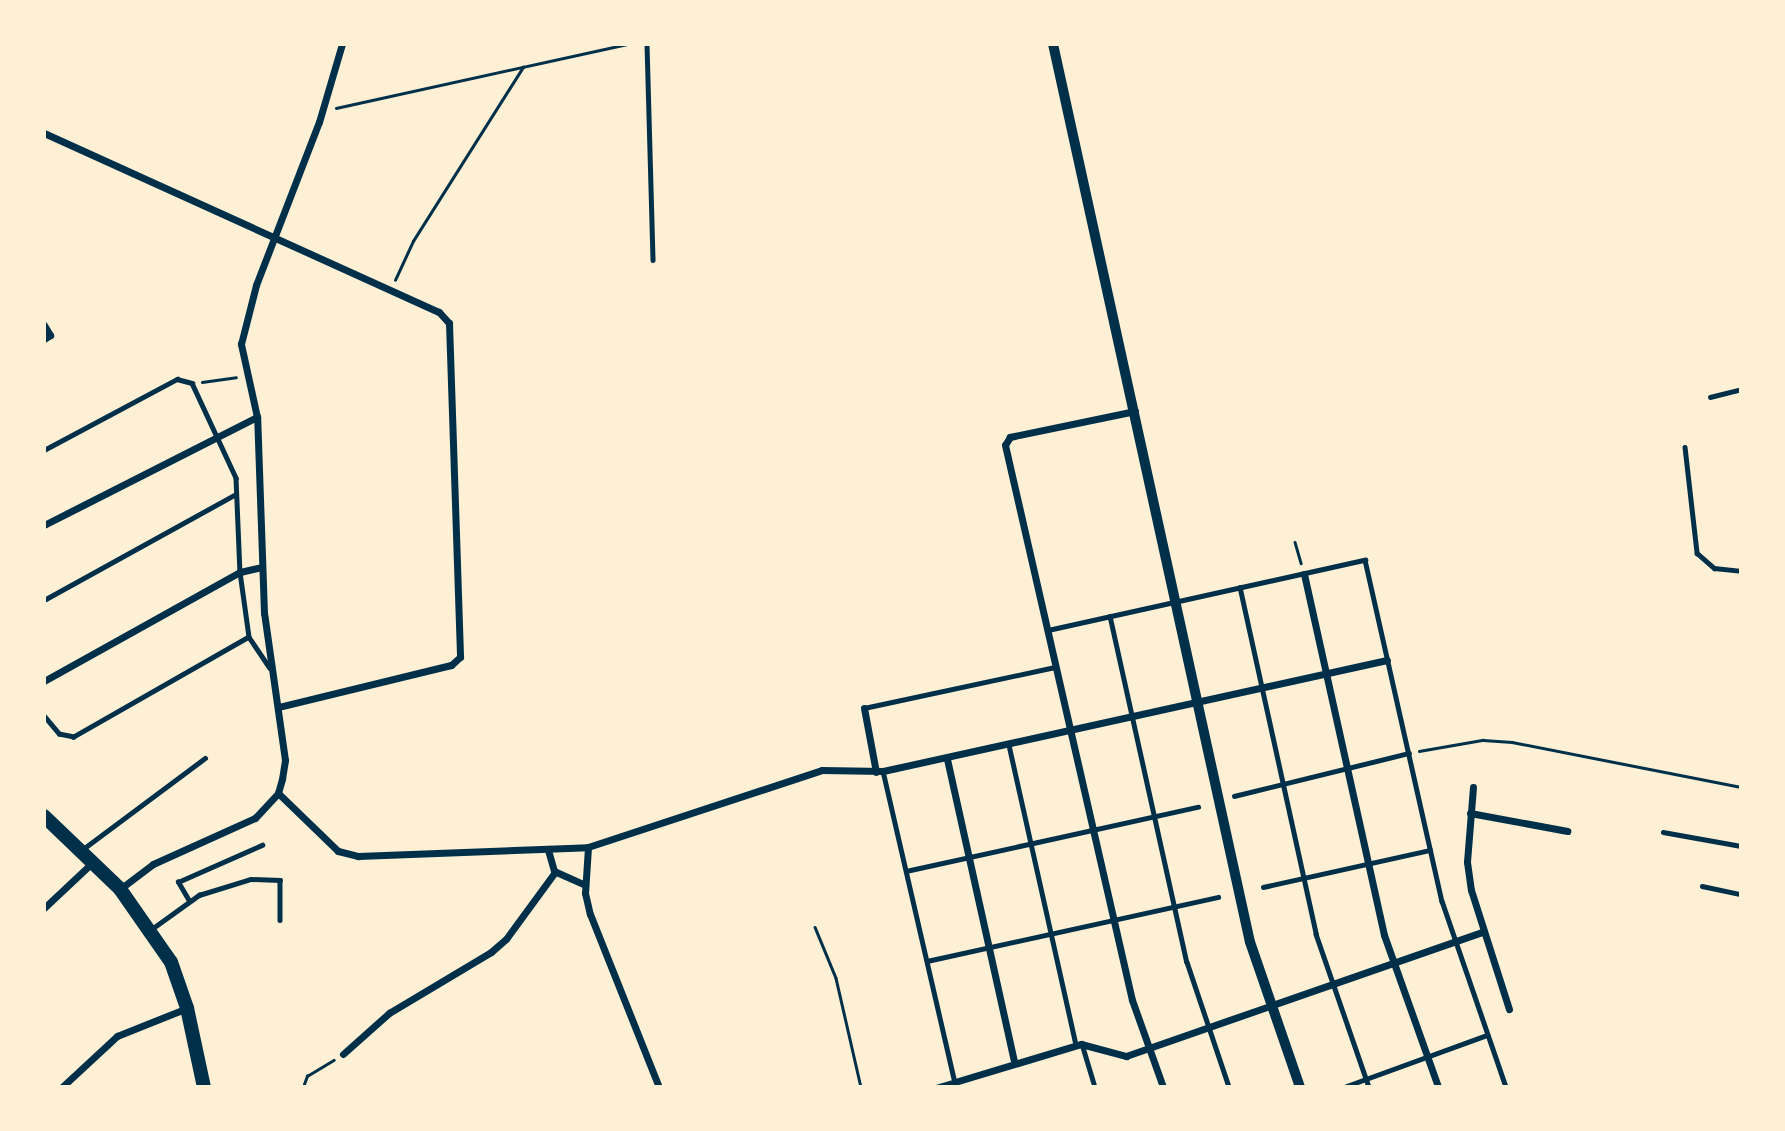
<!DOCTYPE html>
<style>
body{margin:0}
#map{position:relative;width:1785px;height:1131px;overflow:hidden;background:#fdf0d5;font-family:Barlow,sans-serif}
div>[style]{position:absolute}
.path>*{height:2.5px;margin:-1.25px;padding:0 1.25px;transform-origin:1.25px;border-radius:1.25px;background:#003049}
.service>*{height:4.5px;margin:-2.25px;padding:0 2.25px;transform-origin:2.25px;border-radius:2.25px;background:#003049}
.minor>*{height:7px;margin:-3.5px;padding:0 3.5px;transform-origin:3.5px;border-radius:3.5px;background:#003049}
.tertiary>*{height:10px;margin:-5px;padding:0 5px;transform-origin:5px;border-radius:5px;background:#003049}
.trunk>*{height:14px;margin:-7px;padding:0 7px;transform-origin:7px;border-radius:7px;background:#003049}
span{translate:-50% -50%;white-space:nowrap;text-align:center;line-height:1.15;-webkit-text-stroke:5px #fdf0d5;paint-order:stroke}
.frame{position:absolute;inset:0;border:46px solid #fdf0d5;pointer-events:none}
</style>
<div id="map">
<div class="path">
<div style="left:336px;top:108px;width:299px;rotate:-12.4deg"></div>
<div style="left:395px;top:280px;width:43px;rotate:-65.2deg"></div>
<div style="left:413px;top:241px;width:206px;rotate:-57.7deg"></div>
<div style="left:202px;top:382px;width:34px;rotate:-8deg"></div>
<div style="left:1295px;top:542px;width:22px;rotate:74deg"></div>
<div style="left:1419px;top:751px;width:65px;rotate:-9.8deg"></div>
<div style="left:1483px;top:740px;width:29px;rotate:4deg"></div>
<div style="left:1512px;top:742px;width:233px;rotate:11.1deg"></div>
<div style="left:815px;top:927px;width:55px;rotate:67.6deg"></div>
<div style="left:836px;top:978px;width:112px;rotate:77.1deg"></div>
<div style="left:303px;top:1087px;width:12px;rotate:-70deg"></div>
<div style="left:307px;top:1076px;width:31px;rotate:-31deg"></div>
</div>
<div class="service">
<div style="left:647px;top:44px;width:216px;rotate:88.4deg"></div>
<div style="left:1710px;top:397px;width:32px;rotate:-14deg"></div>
<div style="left:1685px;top:447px;width:107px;rotate:83.5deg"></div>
<div style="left:1697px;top:553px;width:23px;rotate:41deg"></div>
<div style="left:1714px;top:568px;width:27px;rotate:6deg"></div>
<div style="left:44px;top:450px;width:151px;rotate:-28.1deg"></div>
<div style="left:177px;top:379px;width:16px;rotate:15deg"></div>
<div style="left:192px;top:383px;width:105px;rotate:65.1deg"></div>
<div style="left:236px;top:478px;width:94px;rotate:87.6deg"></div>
<div style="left:240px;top:572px;width:66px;rotate:82.1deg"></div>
<div style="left:249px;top:637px;width:202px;rotate:150.3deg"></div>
<div style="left:74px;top:737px;width:15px;rotate:-169deg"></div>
<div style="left:59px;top:734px;width:23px;rotate:-130deg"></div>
<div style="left:1240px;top:587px;width:355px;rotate:77.6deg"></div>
<div style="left:1316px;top:934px;width:162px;rotate:70.9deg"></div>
<div style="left:44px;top:600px;width:219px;rotate:-28.9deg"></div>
<div style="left:1110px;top:616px;width:354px;rotate:77.5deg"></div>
<div style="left:1187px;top:962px;width:132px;rotate:71.4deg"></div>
<div style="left:1048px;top:630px;width:325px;rotate:-12.5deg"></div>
<div style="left:1365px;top:560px;width:350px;rotate:77.3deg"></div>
<div style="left:1442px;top:901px;width:197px;rotate:71deg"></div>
<div style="left:249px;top:637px;width:37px;rotate:56deg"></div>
<div style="left:864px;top:708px;width:195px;rotate:-12.1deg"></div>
<div style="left:1009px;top:745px;width:307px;rotate:77.4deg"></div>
<div style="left:883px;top:771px;width:319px;rotate:77deg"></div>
<div style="left:955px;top:1082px;width:19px;rotate:164deg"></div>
<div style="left:1234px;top:796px;width:180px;rotate:-13.8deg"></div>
<div style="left:1663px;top:832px;width:79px;rotate:10.2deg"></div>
<div style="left:83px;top:849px;width:152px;rotate:-36.7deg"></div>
<div style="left:906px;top:871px;width:299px;rotate:-12.4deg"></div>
<div style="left:1702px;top:886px;width:40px;rotate:12deg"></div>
<div style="left:1263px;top:887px;width:171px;rotate:-12.5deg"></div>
<div style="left:189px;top:901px;width:22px;rotate:-120deg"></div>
<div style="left:178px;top:882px;width:92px;rotate:-23.8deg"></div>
<div style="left:153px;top:928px;width:57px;rotate:-35.7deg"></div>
<div style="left:199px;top:895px;width:54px;rotate:-17.1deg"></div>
<div style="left:251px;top:879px;width:29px;rotate:2deg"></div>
<div style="left:280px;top:880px;width:40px;rotate:90deg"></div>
<div style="left:927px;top:961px;width:298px;rotate:-12.4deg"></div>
<div style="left:1082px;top:1044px;width:45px;rotate:73.2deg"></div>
<div style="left:1344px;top:1087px;width:152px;rotate:-20deg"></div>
</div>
<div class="minor">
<div style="left:44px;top:133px;width:434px;rotate:24.4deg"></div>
<div style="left:439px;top:312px;width:15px;rotate:48deg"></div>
<div style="left:449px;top:323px;width:334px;rotate:88.1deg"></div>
<div style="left:460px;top:657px;width:12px;rotate:138deg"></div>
<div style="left:451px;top:665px;width:177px;rotate:166.3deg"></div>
<div style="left:44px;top:325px;width:12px;rotate:59deg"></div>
<div style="left:50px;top:335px;width:7px;rotate:146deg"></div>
<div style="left:1135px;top:411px;width:128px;rotate:168.3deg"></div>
<div style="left:1010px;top:437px;width:9px;rotate:122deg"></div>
<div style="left:1005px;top:445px;width:569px;rotate:77.11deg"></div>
<div style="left:1132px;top:1000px;width:92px;rotate:70.4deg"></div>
<div style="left:44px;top:525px;width:239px;rotate:-26.9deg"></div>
<div style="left:1304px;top:574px;width:370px;rotate:77.5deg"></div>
<div style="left:1384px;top:935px;width:161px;rotate:70.4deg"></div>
<div style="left:44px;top:681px;width:224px;rotate:-29.1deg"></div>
<div style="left:240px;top:572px;width:22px;rotate:-13deg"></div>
<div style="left:864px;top:708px;width:65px;rotate:79.4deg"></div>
<div style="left:947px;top:759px;width:308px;rotate:77.5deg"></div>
<div style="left:1473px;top:787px;width:75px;rotate:94.6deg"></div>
<div style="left:1467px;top:862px;width:28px;rotate:82deg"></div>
<div style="left:1471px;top:890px;width:125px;rotate:72.3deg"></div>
<div style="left:278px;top:793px;width:83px;rotate:44deg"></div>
<div style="left:338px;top:851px;width:21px;rotate:14deg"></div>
<div style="left:358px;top:856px;width:230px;rotate:-2.2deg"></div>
<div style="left:588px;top:847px;width:246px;rotate:-18.2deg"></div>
<div style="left:822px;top:770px;width:61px;rotate:0.9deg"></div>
<div style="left:883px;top:771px;width:516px;rotate:-12.42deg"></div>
<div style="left:1470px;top:813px;width:99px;rotate:10.5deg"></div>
<div style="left:588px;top:847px;width:46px;rotate:93.7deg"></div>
<div style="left:585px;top:893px;width:22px;rotate:77deg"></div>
<div style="left:590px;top:914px;width:186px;rotate:68.3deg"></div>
<div style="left:548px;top:850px;width:22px;rotate:74deg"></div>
<div style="left:554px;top:871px;width:34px;rotate:24deg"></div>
<div style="left:120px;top:889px;width:41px;rotate:-37.1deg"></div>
<div style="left:153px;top:864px;width:112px;rotate:-24.3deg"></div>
<div style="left:255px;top:818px;width:34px;rotate:-47deg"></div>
<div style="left:278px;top:793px;width:15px;rotate:-74deg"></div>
<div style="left:282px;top:779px;width:19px;rotate:-81deg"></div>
<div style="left:285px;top:760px;width:148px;rotate:-98.1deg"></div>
<div style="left:264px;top:613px;width:196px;rotate:-92deg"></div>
<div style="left:257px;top:417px;width:75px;rotate:-102.4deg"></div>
<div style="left:241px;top:344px;width:61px;rotate:-75.7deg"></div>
<div style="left:256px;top:285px;width:175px;rotate:-68.9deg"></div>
<div style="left:319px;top:122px;width:81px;rotate:-73.6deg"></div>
<div style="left:44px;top:908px;width:66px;rotate:-43.2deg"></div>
<div style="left:343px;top:1054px;width:62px;rotate:-41.7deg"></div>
<div style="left:389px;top:1013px;width:119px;rotate:-30.9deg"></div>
<div style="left:491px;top:952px;width:20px;rotate:-41deg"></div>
<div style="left:506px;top:939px;width:83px;rotate:-53.8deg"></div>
<div style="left:955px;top:1082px;width:132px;rotate:-16.8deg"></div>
<div style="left:1081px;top:1044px;width:47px;rotate:14.9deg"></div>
<div style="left:1126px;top:1056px;width:379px;rotate:-19.2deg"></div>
<div style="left:62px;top:1087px;width:75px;rotate:-42.8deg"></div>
<div style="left:117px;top:1036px;width:75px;rotate:-21.8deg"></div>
</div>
<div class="tertiary">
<div style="left:1053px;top:44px;width:919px;rotate:77.63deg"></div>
<div style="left:1250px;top:942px;width:153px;rotate:71deg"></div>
</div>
<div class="trunk">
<div style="left:44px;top:816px;width:105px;rotate:43.8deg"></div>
<div style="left:120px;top:889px;width:89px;rotate:55.1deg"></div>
<div style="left:171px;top:962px;width:49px;rotate:70.8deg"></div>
<div style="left:187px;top:1008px;width:81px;rotate:77.9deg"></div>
</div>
<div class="frame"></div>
</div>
